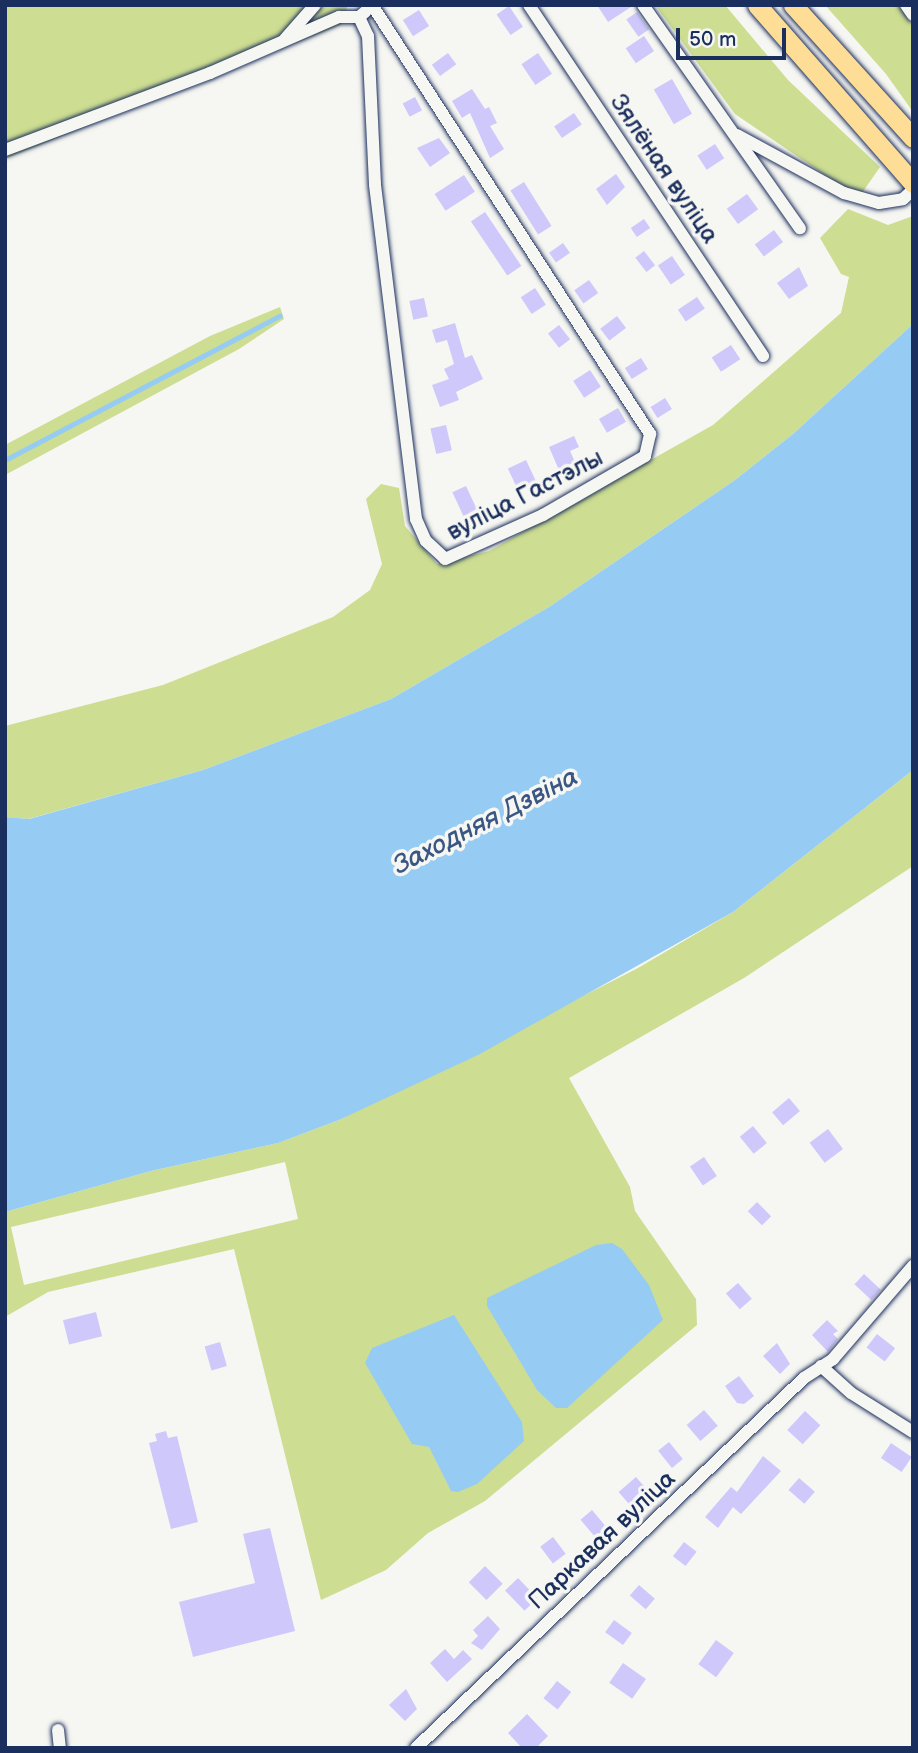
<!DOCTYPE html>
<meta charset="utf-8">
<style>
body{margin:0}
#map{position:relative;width:918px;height:1753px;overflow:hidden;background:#f6f6f2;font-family:"Balsamiq Sans",sans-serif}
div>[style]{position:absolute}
.green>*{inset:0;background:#cddd91}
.water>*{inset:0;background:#96ccf4}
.stream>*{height:4.5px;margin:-2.25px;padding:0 2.25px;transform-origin:2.25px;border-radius:2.25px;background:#96ccf4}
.building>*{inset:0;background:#cfc8fb;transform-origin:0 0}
.roads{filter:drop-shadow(0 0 2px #1b2f5e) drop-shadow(0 0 2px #1b2f5e)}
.minor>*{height:12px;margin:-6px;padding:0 6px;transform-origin:6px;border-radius:6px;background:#f6f6f2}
.primary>*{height:19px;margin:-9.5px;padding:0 9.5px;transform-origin:9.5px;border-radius:9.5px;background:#fedd96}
span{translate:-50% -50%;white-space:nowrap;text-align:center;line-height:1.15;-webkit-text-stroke:7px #f6f6f2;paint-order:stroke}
.street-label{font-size:24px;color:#1b2f5e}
.water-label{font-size:26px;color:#3a5684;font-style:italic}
.frame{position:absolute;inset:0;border:7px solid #1b2f5e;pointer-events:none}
.scale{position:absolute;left:676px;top:28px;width:110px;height:32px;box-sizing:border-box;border:4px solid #1b2f5e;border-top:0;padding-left:9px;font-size:21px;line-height:24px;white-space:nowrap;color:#1b2f5e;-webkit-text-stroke:5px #f6f6f2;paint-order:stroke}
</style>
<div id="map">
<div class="green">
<div style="clip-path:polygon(5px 5px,348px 5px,341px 25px,5px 159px)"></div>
<div style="clip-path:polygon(655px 5px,725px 5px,788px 80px,880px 167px,862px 193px,841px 186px,735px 114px)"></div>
<div style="clip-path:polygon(825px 5px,899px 5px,913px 25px,913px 112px,886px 74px)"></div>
<div style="clip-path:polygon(848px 209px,888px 225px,913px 216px,913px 324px,793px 434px,735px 480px,549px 607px,391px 699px,203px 770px,28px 819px,5px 817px,5px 726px,163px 685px,333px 617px,370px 590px,382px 564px,366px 499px,381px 484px,399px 488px,405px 526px,437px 564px,489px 551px,713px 425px,841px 313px,849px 277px,841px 274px,820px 238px)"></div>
<div style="clip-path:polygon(280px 307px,284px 319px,239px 349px,5px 475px,5px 445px,210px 336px)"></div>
<div style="clip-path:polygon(evenodd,913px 770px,913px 866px,744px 978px,569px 1078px,630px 1187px,635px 1211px,696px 1299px,697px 1325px,485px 1501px,428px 1533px,386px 1570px,321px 1600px,234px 1249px,48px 1292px,5px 1317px,5px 1212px,151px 1171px,278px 1143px,339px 1120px,638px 968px,733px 912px,913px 770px,285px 1162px,298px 1219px,24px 1285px,11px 1227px,285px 1162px)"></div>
</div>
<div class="water">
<div style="clip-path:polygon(913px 324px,913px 770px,733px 912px,480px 1054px,339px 1120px,278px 1143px,151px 1171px,5px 1212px,5px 817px,29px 819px,203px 770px,391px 699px,549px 607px,735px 480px,793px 434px)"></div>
<div style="clip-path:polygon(612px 1243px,622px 1249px,649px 1285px,663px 1320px,567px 1408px,556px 1408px,537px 1390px,487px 1306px,487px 1298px,596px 1245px)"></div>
<div style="clip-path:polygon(454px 1315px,522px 1422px,524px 1441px,477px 1484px,458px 1492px,451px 1491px,429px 1447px,412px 1444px,365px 1363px,372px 1348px)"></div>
</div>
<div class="stream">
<div style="left:5px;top:460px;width:310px;rotate:-27.7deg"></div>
</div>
<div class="building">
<div style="clip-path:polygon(597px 5px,634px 5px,608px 22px)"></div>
<div style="left:509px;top:6px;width:25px;height:15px;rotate:56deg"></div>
<div style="left:419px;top:10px;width:19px;height:19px;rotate:58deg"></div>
<div style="left:637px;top:12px;width:21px;height:13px;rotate:55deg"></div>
<div style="left:644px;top:36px;width:18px;height:22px;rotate:56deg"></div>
<div style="left:448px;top:53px;width:14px;height:20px;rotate:54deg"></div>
<div style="left:538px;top:53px;width:25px;height:20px;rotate:56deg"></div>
<div style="left:672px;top:79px;width:40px;height:21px;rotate:60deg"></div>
<div style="clip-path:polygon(472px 89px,485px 109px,489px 107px,497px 123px,490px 126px,504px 149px,490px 158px,470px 113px,462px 118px,452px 101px)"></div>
<div style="left:415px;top:97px;width:15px;height:14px;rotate:62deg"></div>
<div style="left:574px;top:113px;width:14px;height:24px;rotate:56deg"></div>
<div style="clip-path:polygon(439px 138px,450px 153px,430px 167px,417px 148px)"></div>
<div style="left:715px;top:144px;width:17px;height:21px;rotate:57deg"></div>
<div style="clip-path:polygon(616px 174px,625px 187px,607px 205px,596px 189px)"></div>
<div style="left:464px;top:175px;width:20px;height:35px;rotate:57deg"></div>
<div style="left:524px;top:182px;width:52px;height:16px;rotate:58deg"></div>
<div style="left:747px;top:194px;width:19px;height:25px;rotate:54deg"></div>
<div style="left:485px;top:212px;width:65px;height:17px;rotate:56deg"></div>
<div style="left:644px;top:219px;width:11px;height:16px;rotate:56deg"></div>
<div style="left:774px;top:230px;width:15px;height:24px;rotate:53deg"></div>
<div style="left:563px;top:243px;width:12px;height:17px;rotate:55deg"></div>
<div style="left:644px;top:251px;width:18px;height:11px;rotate:52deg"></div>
<div style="left:672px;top:256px;width:23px;height:17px;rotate:56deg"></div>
<div style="clip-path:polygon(799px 267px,808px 286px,789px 299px,777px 283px)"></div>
<div style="left:589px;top:280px;width:16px;height:18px;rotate:55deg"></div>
<div style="left:535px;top:288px;width:20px;height:17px;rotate:57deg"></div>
<div style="left:697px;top:297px;width:14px;height:23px;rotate:56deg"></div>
<div style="left:424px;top:298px;width:19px;height:15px;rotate:78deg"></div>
<div style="left:617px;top:316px;width:15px;height:21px;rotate:53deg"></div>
<div style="clip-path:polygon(455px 323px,465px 358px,472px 355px,483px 379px,456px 392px,459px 400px,440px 407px,432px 385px,449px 379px,444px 369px,454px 364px,447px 340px,436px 343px,432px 330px)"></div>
<div style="left:559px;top:325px;width:18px;height:14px;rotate:52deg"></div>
<div style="left:731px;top:345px;width:17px;height:23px;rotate:57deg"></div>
<div style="left:641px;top:358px;width:13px;height:19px;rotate:58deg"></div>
<div style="left:590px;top:370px;width:20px;height:20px;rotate:57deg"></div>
<div style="left:665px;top:398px;width:13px;height:17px;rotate:58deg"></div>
<div style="left:618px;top:408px;width:16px;height:22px;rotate:60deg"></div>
<div style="left:446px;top:425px;width:26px;height:16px;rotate:77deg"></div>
<div style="clip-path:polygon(574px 436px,579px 447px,570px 451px,575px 462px,559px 470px,549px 447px)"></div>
<div style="left:526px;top:460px;width:26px;height:20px;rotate:65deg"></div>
<div style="left:466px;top:486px;width:26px;height:15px;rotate:65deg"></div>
<div style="left:789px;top:1098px;width:17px;height:22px;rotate:50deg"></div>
<div style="left:753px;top:1126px;width:22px;height:17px;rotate:51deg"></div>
<div style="left:828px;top:1129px;width:25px;height:23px;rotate:53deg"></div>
<div style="left:704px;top:1157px;width:23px;height:17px;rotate:56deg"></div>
<div style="left:757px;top:1202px;width:20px;height:13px;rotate:45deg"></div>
<div style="left:864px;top:1274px;width:23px;height:14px;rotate:43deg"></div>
<div style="left:738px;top:1283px;width:21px;height:16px;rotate:49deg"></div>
<div style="left:96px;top:1312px;width:25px;height:34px;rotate:76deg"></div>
<div style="clip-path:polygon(827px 1320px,838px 1331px,833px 1334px,838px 1339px,828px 1352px,812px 1335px)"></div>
<div style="left:877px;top:1334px;width:23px;height:17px;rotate:38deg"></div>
<div style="left:220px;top:1342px;width:25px;height:16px;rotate:74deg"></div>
<div style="clip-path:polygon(777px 1343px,790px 1364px,780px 1374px,763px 1356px)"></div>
<div style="clip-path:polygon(739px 1376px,754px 1396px,744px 1404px,737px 1403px,725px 1386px)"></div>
<div style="left:704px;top:1410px;width:21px;height:23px;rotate:49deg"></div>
<div style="left:805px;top:1411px;width:21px;height:26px;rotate:43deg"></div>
<div style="clip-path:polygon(166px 1431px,168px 1438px,177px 1436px,198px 1522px,171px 1529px,149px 1443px,157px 1441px,155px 1434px)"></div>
<div style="left:669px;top:1442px;width:22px;height:14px;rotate:51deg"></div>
<div style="left:891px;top:1443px;width:25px;height:18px;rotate:34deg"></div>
<div style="clip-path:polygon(763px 1456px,781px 1471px,741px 1514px,733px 1507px,718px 1528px,705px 1517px,731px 1487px,737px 1492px)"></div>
<div style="left:636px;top:1477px;width:18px;height:23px;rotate:49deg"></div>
<div style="left:799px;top:1478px;width:21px;height:16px;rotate:41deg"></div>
<div style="left:592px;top:1510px;width:23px;height:15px;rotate:50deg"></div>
<div style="clip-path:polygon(270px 1528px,295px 1631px,193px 1657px,179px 1602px,255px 1583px,243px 1534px)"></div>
<div style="left:553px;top:1537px;width:21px;height:16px;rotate:53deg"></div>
<div style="left:684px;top:1542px;width:16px;height:18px;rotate:38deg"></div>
<div style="left:485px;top:1566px;width:25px;height:23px;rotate:45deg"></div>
<div style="left:518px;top:1578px;width:28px;height:18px;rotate:46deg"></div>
<div style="left:639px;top:1585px;width:21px;height:14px;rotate:41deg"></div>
<div style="clip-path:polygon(488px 1616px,500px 1629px,482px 1650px,471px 1643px,478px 1636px,473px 1630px)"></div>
<div style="left:614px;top:1620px;width:22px;height:15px;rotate:36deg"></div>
<div style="left:716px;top:1640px;width:22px;height:30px;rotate:36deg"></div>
<div style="clip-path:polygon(445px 1649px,454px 1659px,463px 1650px,472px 1659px,447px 1682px,430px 1663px)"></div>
<div style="left:623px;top:1663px;width:28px;height:24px;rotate:35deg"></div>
<div style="left:557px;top:1681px;width:18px;height:22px;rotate:38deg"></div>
<div style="clip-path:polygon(406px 1689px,417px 1709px,405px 1721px,389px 1705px)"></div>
<div style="clip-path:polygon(527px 1714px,548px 1736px,536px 1748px,522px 1748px,508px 1733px)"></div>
</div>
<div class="roads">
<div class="minor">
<div style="left:529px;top:5px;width:422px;rotate:56.3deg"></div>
<div style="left:643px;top:5px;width:273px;rotate:54.9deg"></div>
<div style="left:906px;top:5px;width:12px;rotate:55deg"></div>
<div style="left:359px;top:17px;width:21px;rotate:65deg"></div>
<div style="left:368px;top:36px;width:149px;rotate:87.3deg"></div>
<div style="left:375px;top:185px;width:337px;rotate:83deg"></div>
<div style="left:416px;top:519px;width:24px;rotate:66deg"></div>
<div style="left:426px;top:541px;width:26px;rotate:43deg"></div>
<div style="left:445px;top:559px;width:107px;rotate:-24.2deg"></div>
<div style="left:543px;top:515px;width:118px;rotate:-30deg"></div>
<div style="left:645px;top:456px;width:23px;rotate:-77deg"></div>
<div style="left:650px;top:434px;width:511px;rotate:-122.94deg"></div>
<div style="left:285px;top:39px;width:45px;rotate:-48.6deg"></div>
<div style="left:737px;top:135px;width:122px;rotate:28.5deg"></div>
<div style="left:844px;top:193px;width:36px;rotate:16deg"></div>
<div style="left:879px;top:203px;width:24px;rotate:-9deg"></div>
<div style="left:903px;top:199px;width:13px;rotate:-42deg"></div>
<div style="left:5px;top:150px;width:219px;rotate:-20.6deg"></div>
<div style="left:210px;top:73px;width:141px;rotate:-23.5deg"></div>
<div style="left:339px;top:17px;width:20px"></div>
<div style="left:359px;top:17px;width:8px;rotate:-40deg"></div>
<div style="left:821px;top:1366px;width:40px;rotate:42deg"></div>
<div style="left:851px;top:1393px;width:73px;rotate:32.2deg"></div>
<div style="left:58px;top:1730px;width:18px;rotate:84deg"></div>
<div style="left:416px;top:1748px;width:536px;rotate:-43.64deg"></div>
<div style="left:804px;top:1378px;width:35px;rotate:-33deg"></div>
<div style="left:833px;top:1359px;width:123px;rotate:-49.3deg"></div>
</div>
<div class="primary">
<div style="left:757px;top:5px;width:237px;rotate:48.8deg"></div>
<div style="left:793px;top:5px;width:179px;rotate:47.9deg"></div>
</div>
</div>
<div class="street-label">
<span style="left:664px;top:169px;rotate:56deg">Зялёная вуліца</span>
<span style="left:525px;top:495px;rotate:-27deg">вуліца Гастэлы</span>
<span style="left:602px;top:1540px;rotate:-43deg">Паркавая вуліца</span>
</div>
<div class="water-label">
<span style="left:486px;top:822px;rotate:-27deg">Заходняя Дзвіна</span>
</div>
<div class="frame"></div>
<div class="scale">50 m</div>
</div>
